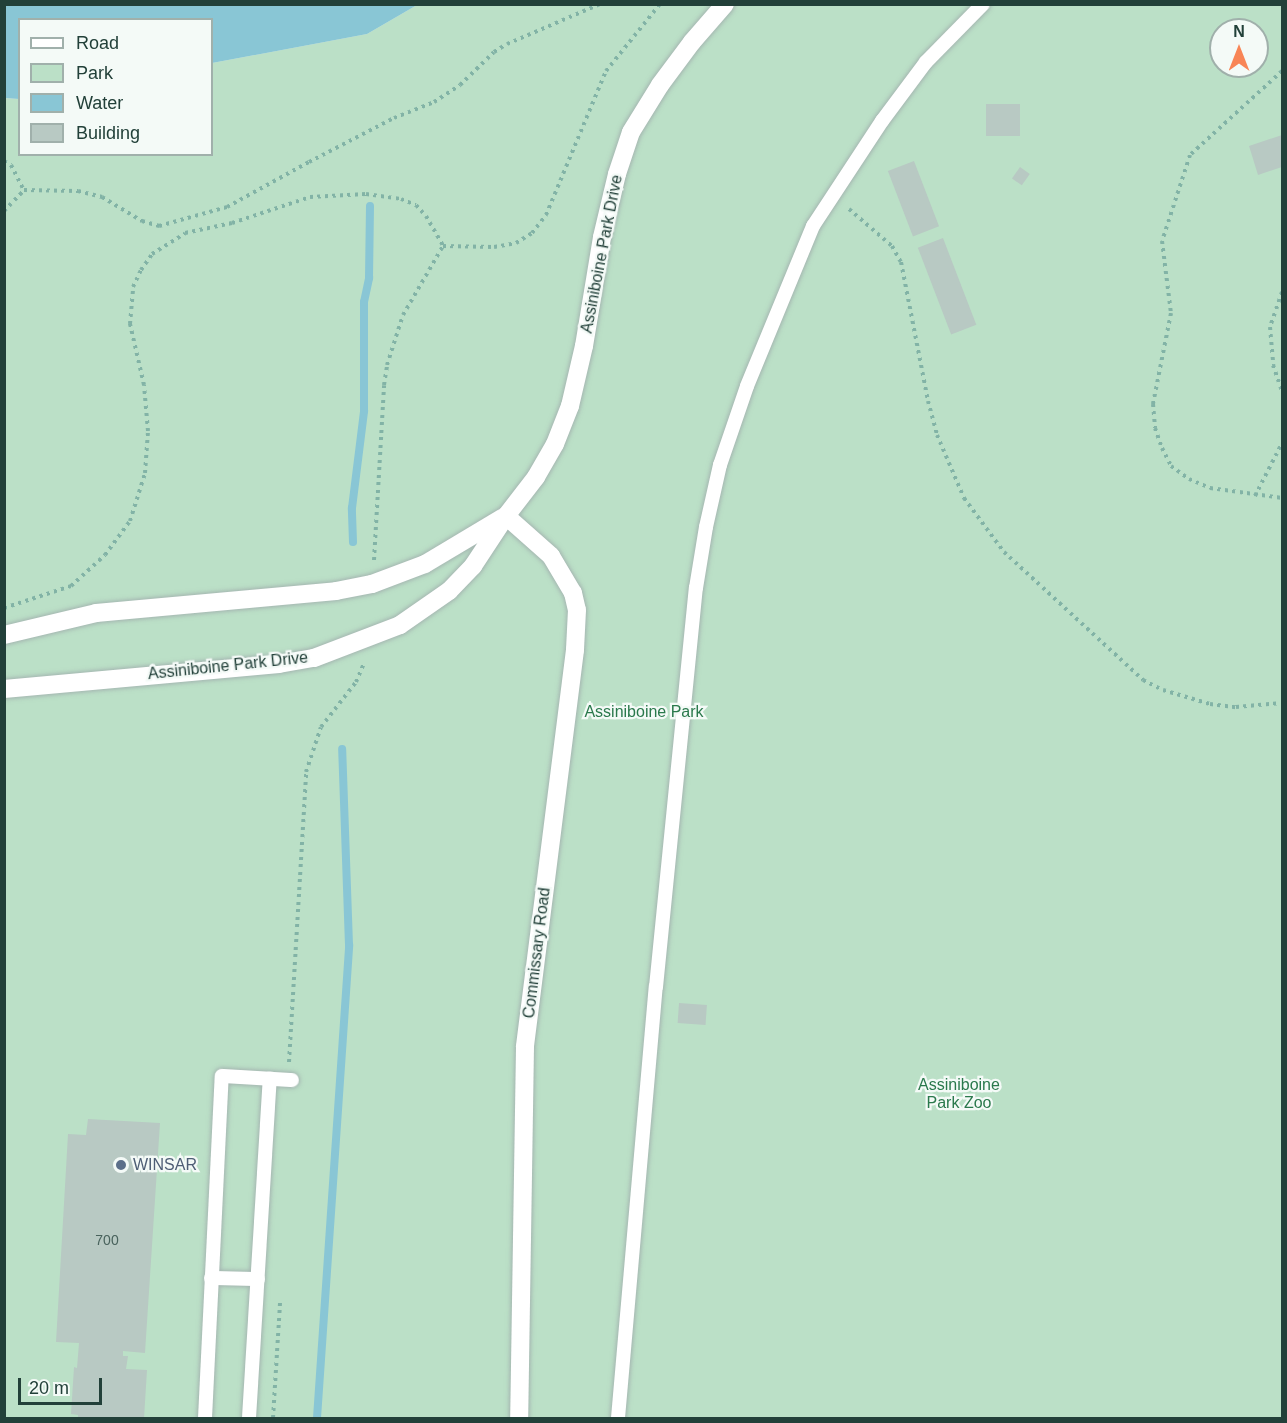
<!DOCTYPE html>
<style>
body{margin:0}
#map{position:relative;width:1287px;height:1423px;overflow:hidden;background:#e3eee9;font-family:Arial,sans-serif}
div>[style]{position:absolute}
.green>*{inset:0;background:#bbe0c7}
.water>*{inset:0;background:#89c6d5}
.stream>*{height:8px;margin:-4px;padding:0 4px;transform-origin:4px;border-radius:4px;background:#89c6d5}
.building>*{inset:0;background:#b8c9c3;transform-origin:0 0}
.path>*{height:4px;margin-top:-2px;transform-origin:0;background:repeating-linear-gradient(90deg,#82b3a6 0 3px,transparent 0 7.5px)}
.roads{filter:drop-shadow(0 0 2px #a5b6b1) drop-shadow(0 0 2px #a5b6b1)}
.lane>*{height:14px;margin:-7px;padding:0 7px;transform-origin:7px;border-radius:7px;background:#fff}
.street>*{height:18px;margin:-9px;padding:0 9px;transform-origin:9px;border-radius:9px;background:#fff}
.dots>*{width:16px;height:16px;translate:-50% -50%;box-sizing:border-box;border:3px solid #f4faf7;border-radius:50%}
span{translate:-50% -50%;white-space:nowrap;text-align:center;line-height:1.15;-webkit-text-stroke:4.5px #f4faf7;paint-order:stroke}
.number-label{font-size:14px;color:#48625c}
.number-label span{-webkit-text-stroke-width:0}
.street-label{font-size:16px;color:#224039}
.park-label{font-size:16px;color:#2a794c}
.service-label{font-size:16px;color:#4e5e75}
.left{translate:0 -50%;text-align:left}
.frame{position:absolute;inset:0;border:6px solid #224039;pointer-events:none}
.legend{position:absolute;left:18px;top:18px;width:195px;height:138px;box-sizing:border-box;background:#f4faf7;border:2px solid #a0b0ab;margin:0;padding:8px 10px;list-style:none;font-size:18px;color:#224039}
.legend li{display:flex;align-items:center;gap:12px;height:30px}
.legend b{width:30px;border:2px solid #a0b0ab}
.north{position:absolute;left:1209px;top:18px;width:60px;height:60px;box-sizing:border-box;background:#f4faf7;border:2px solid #a0b0ab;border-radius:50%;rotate:0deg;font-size:16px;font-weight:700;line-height:24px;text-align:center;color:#224039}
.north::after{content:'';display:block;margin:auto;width:21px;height:27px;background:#f88556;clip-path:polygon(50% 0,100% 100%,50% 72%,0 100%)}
.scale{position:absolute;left:18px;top:1378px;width:84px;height:27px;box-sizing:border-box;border:3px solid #224039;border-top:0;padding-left:8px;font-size:18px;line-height:21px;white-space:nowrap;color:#224039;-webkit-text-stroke:4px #f4faf7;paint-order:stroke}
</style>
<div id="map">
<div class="green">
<div style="clip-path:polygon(evenodd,417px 5px,1282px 5px,1282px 1418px,5px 1418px,4px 98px,19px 99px,20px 154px,212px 154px,212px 63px,367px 34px,417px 5px,1221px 30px,1257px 30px,1257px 66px,1221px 66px,1221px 30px)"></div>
</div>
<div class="water">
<div style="clip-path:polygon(5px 4px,417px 4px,417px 5px,367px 34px,212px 63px,212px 20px,20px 20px,19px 99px,5px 98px)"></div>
</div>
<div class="stream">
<div style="left:353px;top:542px;width:34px;rotate:-92deg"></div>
<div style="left:352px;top:508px;width:98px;rotate:-82.9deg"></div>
<div style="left:364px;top:411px;width:109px;rotate:-90deg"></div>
<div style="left:364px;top:302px;width:25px;rotate:-78deg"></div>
<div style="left:369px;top:278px;width:72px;rotate:-89.2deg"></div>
<div style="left:317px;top:1418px;width:474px;rotate:-86.1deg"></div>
<div style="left:349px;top:945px;width:196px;rotate:-92deg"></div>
</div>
<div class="building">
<div style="left:986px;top:104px;width:34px;height:32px"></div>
<div style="clip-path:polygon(1282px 135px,1282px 167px,1258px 175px,1249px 146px)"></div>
<div style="left:914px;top:161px;width:70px;height:28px;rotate:69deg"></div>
<div style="left:1020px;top:167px;width:12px;height:14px;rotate:35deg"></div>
<div style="left:943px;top:238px;width:93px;height:27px;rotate:69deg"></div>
<div style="left:679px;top:1003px;width:28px;height:20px;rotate:4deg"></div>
<div style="clip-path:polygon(88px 1119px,160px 1123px,145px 1353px,123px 1351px,123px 1356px,128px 1356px,126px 1369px,147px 1370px,144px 1418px,78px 1418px,78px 1415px,71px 1414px,74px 1367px,77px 1368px,79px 1343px,56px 1342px,68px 1134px,86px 1135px)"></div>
</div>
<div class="path">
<div style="left:1282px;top:71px;width:125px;rotate:137.6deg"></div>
<div style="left:1190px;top:155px;width:90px;rotate:108deg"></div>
<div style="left:1162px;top:241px;width:73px;rotate:82.9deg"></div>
<div style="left:1171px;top:313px;width:93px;rotate:101.2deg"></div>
<div style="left:1153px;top:404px;width:24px;rotate:85deg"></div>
<div style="left:1155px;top:428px;width:21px;rotate:71deg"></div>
<div style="left:1162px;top:448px;width:20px;rotate:63deg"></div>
<div style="left:1171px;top:466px;width:22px;rotate:36deg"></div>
<div style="left:1189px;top:479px;width:23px;rotate:23deg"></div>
<div style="left:1210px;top:488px;width:73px;rotate:7.9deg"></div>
<div style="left:4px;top:161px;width:8px;rotate:30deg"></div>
<div style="left:11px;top:165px;width:28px;rotate:63deg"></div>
<div style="left:849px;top:209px;width:57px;rotate:40.7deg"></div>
<div style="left:892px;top:246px;width:18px;rotate:61deg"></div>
<div style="left:901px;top:262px;width:142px;rotate:79deg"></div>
<div style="left:928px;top:401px;width:35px;rotate:75deg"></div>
<div style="left:937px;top:435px;width:69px;rotate:66.8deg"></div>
<div style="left:964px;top:498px;width:67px;rotate:53.5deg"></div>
<div style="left:1004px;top:552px;width:189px;rotate:42.6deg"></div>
<div style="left:1143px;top:680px;width:22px;rotate:27deg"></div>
<div style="left:1163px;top:690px;width:49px;rotate:16.6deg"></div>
<div style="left:1210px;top:704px;width:26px;rotate:7deg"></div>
<div style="left:1236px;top:707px;width:46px;rotate:-5deg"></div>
<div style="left:4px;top:211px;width:29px;rotate:-46deg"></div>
<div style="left:24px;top:190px;width:54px;rotate:1.1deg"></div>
<div style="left:78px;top:191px;width:25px;rotate:14deg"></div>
<div style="left:102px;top:197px;width:47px;rotate:31deg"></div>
<div style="left:142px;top:221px;width:18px;rotate:16deg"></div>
<div style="left:159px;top:226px;width:71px;rotate:-15.6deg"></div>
<div style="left:227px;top:207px;width:94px;rotate:-28.8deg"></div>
<div style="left:309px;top:162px;width:96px;rotate:-27.4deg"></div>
<div style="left:394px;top:118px;width:43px;rotate:-21.8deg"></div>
<div style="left:434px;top:102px;width:31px;rotate:-33deg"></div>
<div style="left:460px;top:85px;width:47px;rotate:-44.1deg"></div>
<div style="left:494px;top:52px;width:15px;rotate:-32deg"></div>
<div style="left:507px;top:44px;width:101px;rotate:-23.3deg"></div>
<div style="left:443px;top:246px;width:51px;rotate:1.1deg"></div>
<div style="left:494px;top:247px;width:22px;rotate:-10deg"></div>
<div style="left:516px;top:243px;width:19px;rotate:-32deg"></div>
<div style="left:532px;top:233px;width:23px;rotate:-52deg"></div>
<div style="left:546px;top:215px;width:156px;rotate:-67.4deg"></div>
<div style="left:606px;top:71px;width:86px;rotate:-51.1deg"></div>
<div style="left:1282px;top:292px;width:37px;rotate:109deg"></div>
<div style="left:1270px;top:327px;width:38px;rotate:85deg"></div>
<div style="left:1273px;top:365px;width:28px;rotate:71deg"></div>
<div style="left:1255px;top:496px;width:59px;rotate:-63deg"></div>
<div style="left:374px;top:560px;width:175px;rotate:-86.7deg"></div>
<div style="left:384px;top:385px;width:20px;rotate:-81deg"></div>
<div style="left:387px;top:365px;width:52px;rotate:-72.3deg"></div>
<div style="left:403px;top:315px;width:80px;rotate:-59.9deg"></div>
<div style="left:4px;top:608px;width:71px;rotate:-18.2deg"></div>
<div style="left:71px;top:586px;width:46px;rotate:-42.4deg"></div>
<div style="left:105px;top:555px;width:42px;rotate:-53.7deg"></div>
<div style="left:130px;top:521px;width:50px;rotate:-72.6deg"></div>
<div style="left:145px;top:473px;width:42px;rotate:-85.9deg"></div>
<div style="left:148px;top:431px;width:46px;rotate:-95deg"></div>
<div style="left:144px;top:385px;width:63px;rotate:-102.9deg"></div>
<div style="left:130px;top:324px;width:37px;rotate:-85deg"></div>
<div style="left:133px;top:287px;width:19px;rotate:-65deg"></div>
<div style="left:141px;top:270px;width:19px;rotate:-55deg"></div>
<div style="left:152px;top:254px;width:39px;rotate:-32deg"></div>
<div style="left:185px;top:233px;width:48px;rotate:-12deg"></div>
<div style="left:232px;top:223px;width:82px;rotate:-18.4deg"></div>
<div style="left:310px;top:197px;width:56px;rotate:-3.1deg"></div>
<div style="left:366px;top:194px;width:35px;rotate:8deg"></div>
<div style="left:401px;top:199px;width:16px;rotate:22deg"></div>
<div style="left:416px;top:205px;width:15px;rotate:48deg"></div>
<div style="left:426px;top:216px;width:34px;rotate:60deg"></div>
<div style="left:289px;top:1062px;width:290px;rotate:-86.6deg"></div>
<div style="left:306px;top:772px;width:47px;rotate:-71.6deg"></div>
<div style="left:321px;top:727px;width:57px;rotate:-52.1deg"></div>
<div style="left:356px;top:682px;width:21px;rotate:-67deg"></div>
<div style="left:273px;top:1418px;width:116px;rotate:-86.5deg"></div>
</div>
<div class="roads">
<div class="lane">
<div style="left:211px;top:1278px;width:47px;rotate:1.2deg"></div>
<div style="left:205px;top:1418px;width:342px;rotate:-87.2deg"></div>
<div style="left:222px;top:1076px;width:70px;rotate:3.3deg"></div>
<div style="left:249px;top:1418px;width:340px;rotate:-86.5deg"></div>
<div style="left:618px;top:1418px;width:433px;rotate:-85deg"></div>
<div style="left:656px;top:987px;width:401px;rotate:-84.3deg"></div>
<div style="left:696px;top:588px;width:62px;rotate:-80.7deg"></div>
<div style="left:706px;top:527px;width:64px;rotate:-77.3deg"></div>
<div style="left:720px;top:465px;width:83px;rotate:-71.1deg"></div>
<div style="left:747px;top:386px;width:173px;rotate:-67.6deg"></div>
<div style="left:813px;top:226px;width:126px;rotate:-56.7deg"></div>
<div style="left:882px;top:121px;width:74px;rotate:-53.3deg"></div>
<div style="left:926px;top:62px;width:81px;rotate:-45.5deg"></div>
</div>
<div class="street">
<div style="left:506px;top:516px;width:60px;rotate:41.6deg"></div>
<div style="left:551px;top:556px;width:43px;rotate:59.3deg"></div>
<div style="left:573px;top:593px;width:17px;rotate:77deg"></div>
<div style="left:577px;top:610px;width:40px;rotate:92.9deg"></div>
<div style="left:575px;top:650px;width:400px;rotate:97.2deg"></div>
<div style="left:525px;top:1047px;width:371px;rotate:90.9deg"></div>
<div style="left:4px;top:635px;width:95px;rotate:-13.4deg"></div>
<div style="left:96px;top:613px;width:241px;rotate:-5.2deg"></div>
<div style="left:336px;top:591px;width:37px;rotate:-11deg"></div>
<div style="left:372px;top:584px;width:57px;rotate:-20.7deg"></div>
<div style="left:425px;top:564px;width:90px;rotate:-30.9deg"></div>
<div style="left:4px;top:689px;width:276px;rotate:-5.2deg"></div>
<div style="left:279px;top:664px;width:36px;rotate:-10deg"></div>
<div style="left:314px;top:658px;width:92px;rotate:-21deg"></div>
<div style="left:400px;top:625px;width:60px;rotate:-34.8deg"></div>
<div style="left:449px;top:591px;width:35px;rotate:-46deg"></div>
<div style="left:473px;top:566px;width:60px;rotate:-56.6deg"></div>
<div style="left:506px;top:516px;width:49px;rotate:-52.4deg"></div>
<div style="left:536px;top:477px;width:38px;rotate:-60deg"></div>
<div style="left:555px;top:444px;width:41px;rotate:-68.5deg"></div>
<div style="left:570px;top:406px;width:62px;rotate:-76.9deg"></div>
<div style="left:584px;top:346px;width:110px;rotate:-80.6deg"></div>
<div style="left:602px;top:237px;width:65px;rotate:-76.6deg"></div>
<div style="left:617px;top:174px;width:44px;rotate:-71.6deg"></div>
<div style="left:631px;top:132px;width:55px;rotate:-58.3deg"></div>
<div style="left:660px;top:85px;width:54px;rotate:-53.3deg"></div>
<div style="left:692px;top:42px;width:50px;rotate:-49deg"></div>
</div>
</div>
<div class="dots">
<div style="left:121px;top:1165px;background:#5c6f8a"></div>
</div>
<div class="number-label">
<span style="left:107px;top:1240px">700</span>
</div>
<div class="street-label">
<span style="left:602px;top:254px;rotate:-79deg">Assiniboine Park Drive</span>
<span style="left:228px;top:666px;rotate:-6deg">Assiniboine Park Drive</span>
<span style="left:537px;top:953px;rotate:-83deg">Commissary Road</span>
</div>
<div class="park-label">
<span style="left:644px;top:712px">Assiniboine Park</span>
<span style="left:959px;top:1094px">Assiniboine<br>Park Zoo</span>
</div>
<div class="service-label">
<span class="left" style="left:133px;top:1165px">WINSAR</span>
</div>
<div class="frame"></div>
<ul class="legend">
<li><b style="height:8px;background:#fff"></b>Road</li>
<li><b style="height:16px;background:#bbe0c7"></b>Park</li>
<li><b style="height:16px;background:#89c6d5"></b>Water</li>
<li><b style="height:16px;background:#b8c9c3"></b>Building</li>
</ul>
<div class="north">N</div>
<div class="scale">20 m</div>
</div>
